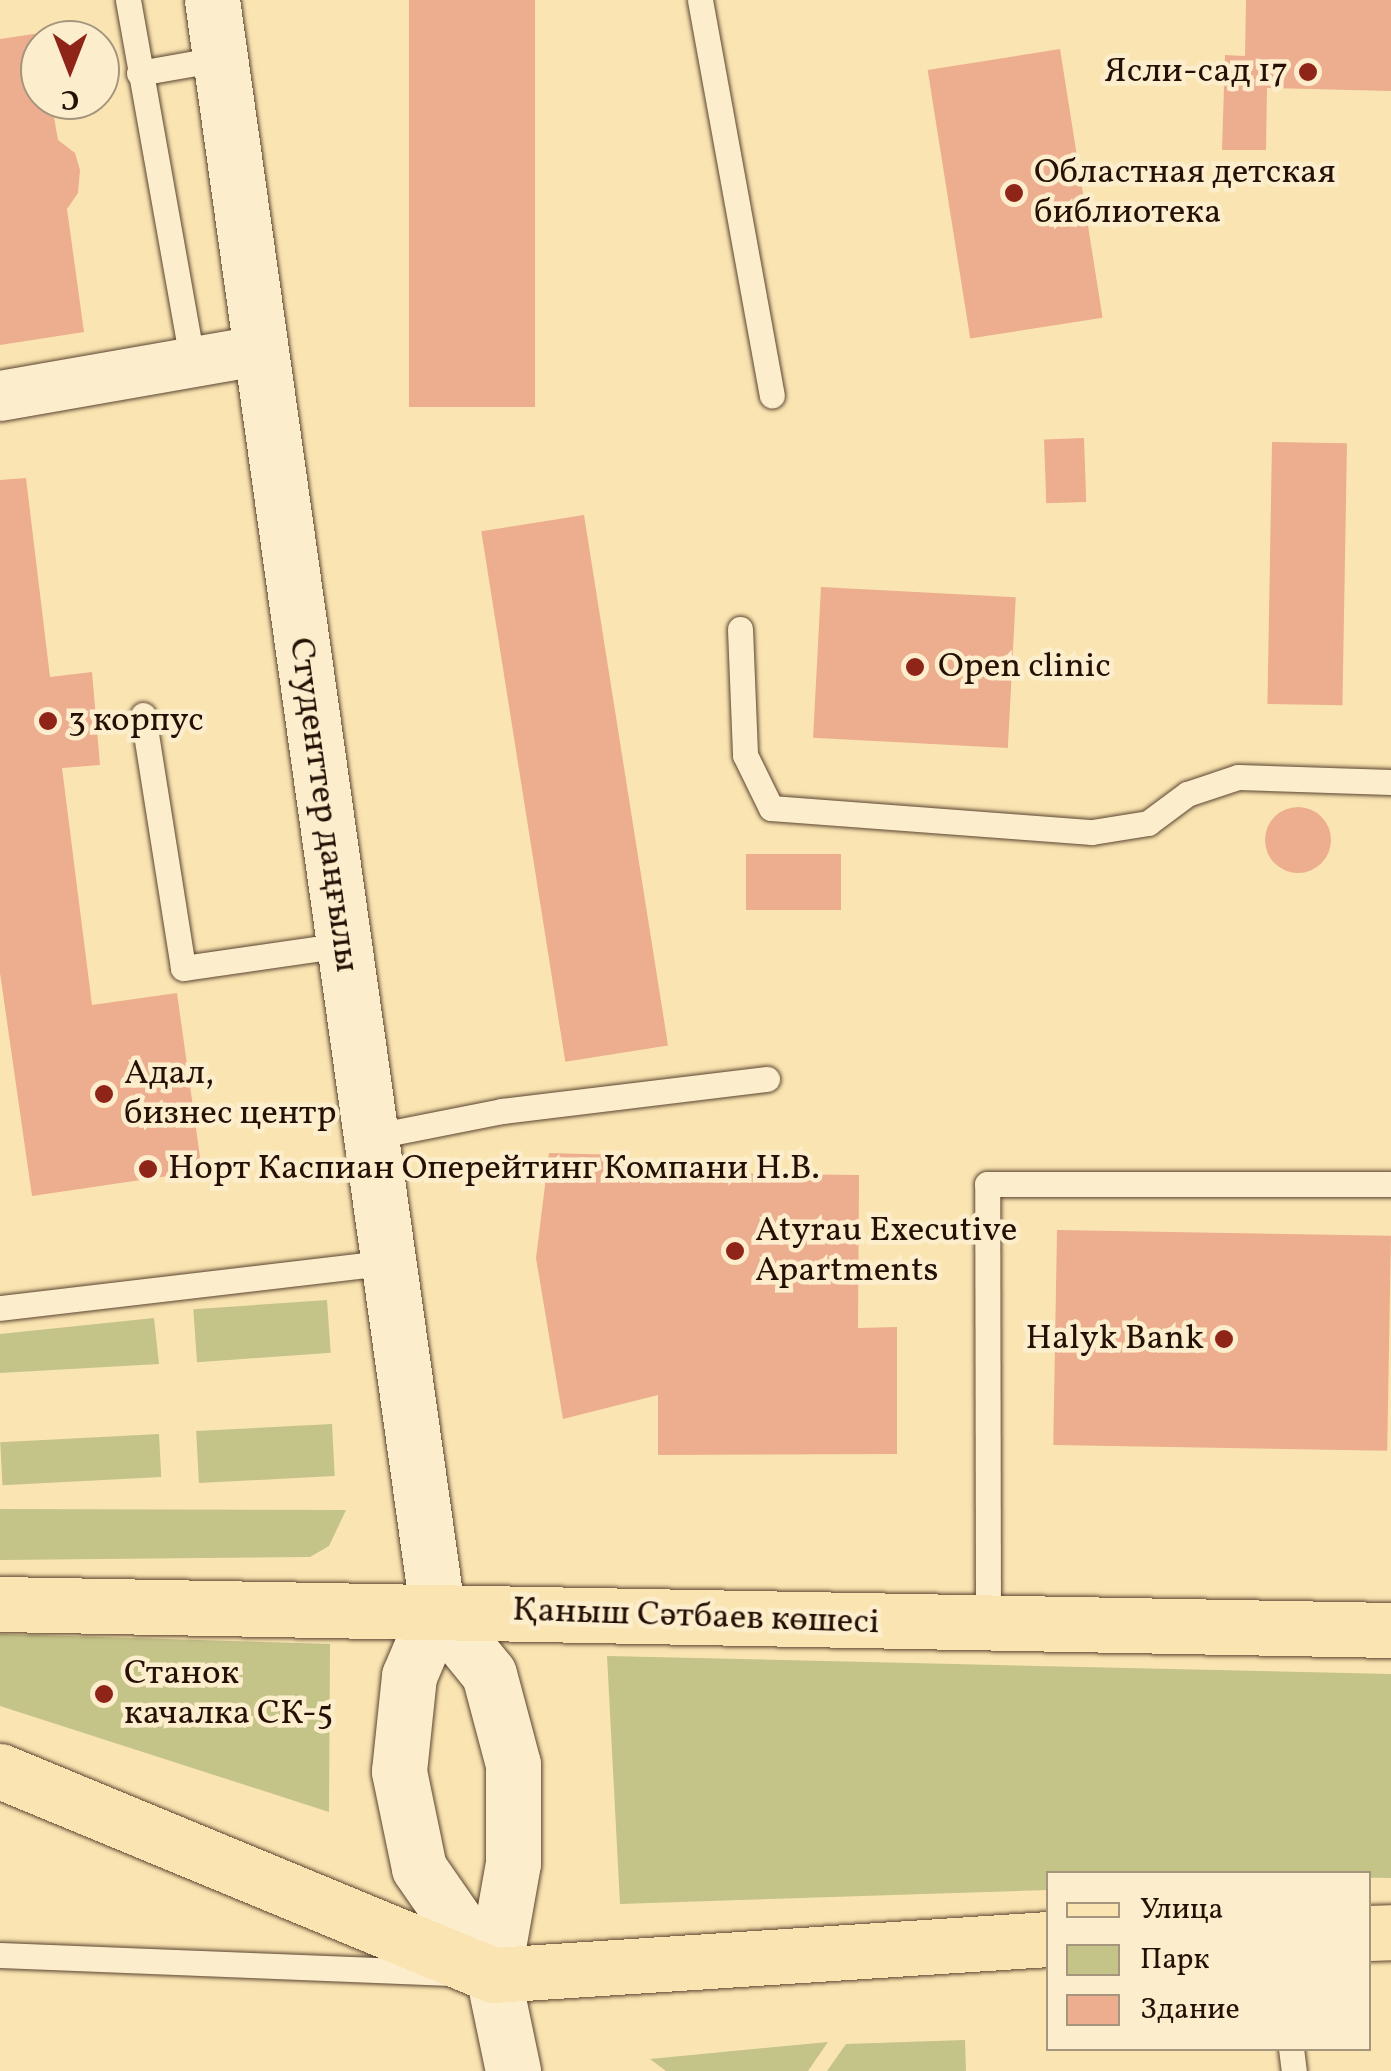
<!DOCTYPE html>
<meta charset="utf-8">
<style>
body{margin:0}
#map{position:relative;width:1391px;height:2071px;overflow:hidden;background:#fae5b2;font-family:Vollkorn,serif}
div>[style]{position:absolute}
.green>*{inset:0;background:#c4c388;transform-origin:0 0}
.building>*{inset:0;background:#ecae8e;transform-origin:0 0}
.round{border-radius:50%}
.roads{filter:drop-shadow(0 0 2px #5b4430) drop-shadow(0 0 2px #5b4430)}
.service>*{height:25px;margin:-12.5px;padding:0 12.5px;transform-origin:12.5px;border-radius:12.5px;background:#fceecd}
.minor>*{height:50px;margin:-25px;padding:0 25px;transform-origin:25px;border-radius:25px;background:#fceecd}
.tertiary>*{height:55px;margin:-27.5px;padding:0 27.5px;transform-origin:27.5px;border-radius:27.5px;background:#fceecd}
.primary>*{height:55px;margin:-27.5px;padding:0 27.5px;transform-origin:27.5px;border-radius:27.5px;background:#fae5b2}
.dots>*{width:28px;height:28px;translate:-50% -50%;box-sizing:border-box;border:5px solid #fceecd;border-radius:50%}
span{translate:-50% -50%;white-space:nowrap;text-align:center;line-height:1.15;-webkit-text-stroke:9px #fceecd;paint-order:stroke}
.poi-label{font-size:35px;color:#260f05}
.right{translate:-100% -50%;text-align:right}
.left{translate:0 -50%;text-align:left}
.street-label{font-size:35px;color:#260f05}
.legend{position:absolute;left:1046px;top:1871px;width:325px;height:180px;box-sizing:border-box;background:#fceecd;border:2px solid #a6957d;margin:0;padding:12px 18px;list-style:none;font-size:30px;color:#260f05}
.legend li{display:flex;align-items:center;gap:20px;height:50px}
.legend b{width:50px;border:2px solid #a6957d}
.north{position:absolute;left:20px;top:20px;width:100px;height:100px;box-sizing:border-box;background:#fceecd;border:2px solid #a6957d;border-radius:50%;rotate:180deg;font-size:28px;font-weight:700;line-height:40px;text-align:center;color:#260f05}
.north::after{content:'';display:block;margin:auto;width:35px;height:45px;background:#8f2418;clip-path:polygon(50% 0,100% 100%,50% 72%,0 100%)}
</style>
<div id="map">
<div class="green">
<div style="left:327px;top:1300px;width:53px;height:134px;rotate:86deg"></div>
<div style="clip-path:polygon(154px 1318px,159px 1364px,0 1373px,0 1334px)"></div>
<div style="left:332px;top:1424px;width:52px;height:136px;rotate:87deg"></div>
<div style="left:159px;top:1434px;width:43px;height:159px;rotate:87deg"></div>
<div style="clip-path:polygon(0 1509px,346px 1510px,329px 1546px,310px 1557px,0 1560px)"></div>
<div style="clip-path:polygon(0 1634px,330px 1644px,329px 1812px,0 1706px)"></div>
<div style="clip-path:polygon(607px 1656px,1391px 1674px,1391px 1878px,1048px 1874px,1048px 1890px,620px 1904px)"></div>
<div style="clip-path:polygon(965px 2040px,966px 2071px,827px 2071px,846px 2044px)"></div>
<div style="clip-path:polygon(828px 2042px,808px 2071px,666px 2071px,650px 2059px)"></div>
</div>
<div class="building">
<div style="left:409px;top:0;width:126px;height:407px"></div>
<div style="clip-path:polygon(1246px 0,1391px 0,1391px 91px,1267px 88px,1266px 150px,1222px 150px,1225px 55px,1245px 56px)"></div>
<div style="clip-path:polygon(40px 33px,40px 100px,51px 100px,58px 140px,75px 153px,80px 170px,78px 193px,67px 209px,84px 332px,0 345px,0 39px)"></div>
<div style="left:1060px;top:49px;width:272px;height:134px;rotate:81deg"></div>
<div style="left:1084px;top:438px;width:64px;height:40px;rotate:88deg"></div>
<div style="left:1272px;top:442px;width:75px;height:262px;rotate:1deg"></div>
<div style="clip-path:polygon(26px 478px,50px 677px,92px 672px,100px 765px,62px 768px,92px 1005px,177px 993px,202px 1171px,32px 1196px,0 973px,0 480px)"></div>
<div style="left:584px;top:515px;width:537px;height:104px;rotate:81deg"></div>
<div style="left:821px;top:587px;width:195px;height:151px;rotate:3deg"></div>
<div class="round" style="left:1265px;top:807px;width:66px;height:66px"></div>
<div style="left:841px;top:854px;width:56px;height:95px;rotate:90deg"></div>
<div style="clip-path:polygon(549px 1153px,620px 1155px,638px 1172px,859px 1175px,858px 1328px,897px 1327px,897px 1454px,658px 1455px,658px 1395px,563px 1419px,536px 1258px)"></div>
<div style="left:1057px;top:1230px;width:334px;height:215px;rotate:1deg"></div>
</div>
<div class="roads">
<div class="service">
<div style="left:128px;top:0;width:372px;rotate:79.9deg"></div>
<div style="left:700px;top:0;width:402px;rotate:79.7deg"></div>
<div style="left:139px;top:73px;width:80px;rotate:-10deg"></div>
<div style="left:740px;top:629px;width:126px;rotate:87.7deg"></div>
<div style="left:745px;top:755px;width:59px;rotate:63.9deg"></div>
<div style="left:771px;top:808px;width:322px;rotate:4.3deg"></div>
<div style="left:1092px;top:832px;width:57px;rotate:-9.1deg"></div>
<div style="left:1148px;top:823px;width:49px;rotate:-36.6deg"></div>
<div style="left:1187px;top:794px;width:54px;rotate:-18.4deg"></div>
<div style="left:1238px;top:777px;width:153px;rotate:1.9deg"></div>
<div style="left:143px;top:715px;width:256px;rotate:81deg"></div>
<div style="left:183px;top:968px;width:162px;rotate:-8.2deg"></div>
<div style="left:370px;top:1137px;width:135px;rotate:-11.1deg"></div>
<div style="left:502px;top:1111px;width:267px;rotate:-6.9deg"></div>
<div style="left:0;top:1308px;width:388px;rotate:-6.7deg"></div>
<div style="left:988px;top:1627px;width:443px;rotate:-90.1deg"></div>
<div style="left:987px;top:1184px;width:404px"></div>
<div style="left:0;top:1955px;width:445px;rotate:2.3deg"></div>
<div style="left:1291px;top:2048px;width:23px;rotate:83deg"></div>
</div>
<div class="minor">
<div style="left:0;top:396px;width:263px;rotate:-9.9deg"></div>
</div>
<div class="tertiary">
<div style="left:212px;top:0;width:1626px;rotate:82.04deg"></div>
<div style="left:493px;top:1975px;width:130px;rotate:-124.7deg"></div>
<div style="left:419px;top:1868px;width:99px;rotate:-101.7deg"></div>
<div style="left:399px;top:1771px;width:96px;rotate:-84deg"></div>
<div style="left:409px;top:1676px;width:72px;rotate:-67deg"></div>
<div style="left:437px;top:1610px;width:82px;rotate:50.9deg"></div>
<div style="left:489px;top:1674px;width:93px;rotate:75.1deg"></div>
<div style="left:513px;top:1764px;width:99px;rotate:90deg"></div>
<div style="left:513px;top:1863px;width:114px;rotate:100.1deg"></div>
<div style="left:493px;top:1975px;width:98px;rotate:78.2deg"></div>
</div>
<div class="primary">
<div style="left:0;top:1604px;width:1391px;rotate:1.07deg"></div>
<div style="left:0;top:1771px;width:534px;rotate:22.48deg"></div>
<div style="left:493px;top:1975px;width:556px;rotate:-3.71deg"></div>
<div style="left:1368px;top:1933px;width:23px;rotate:-2deg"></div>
</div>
</div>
<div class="dots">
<div style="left:1308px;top:72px;background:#8f2418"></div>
<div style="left:1014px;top:193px;background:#8f2418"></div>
<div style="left:915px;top:667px;background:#8f2418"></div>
<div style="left:48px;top:721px;background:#8f2418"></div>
<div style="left:104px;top:1094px;background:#8f2418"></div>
<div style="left:148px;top:1169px;background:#8f2418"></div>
<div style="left:735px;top:1251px;background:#8f2418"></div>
<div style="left:1224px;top:1339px;background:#8f2418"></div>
<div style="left:104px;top:1694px;background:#8f2418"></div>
</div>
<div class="poi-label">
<span class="right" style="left:1288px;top:72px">Ясли-сад 17</span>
<span class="left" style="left:1034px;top:193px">Областная детская<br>библиотека</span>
<span class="left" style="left:938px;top:667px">Open clinic</span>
<span class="left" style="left:68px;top:721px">3 корпус</span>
<span class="left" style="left:124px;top:1094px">Адал,<br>бизнес центр</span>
<span class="left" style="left:168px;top:1169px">Норт Каспиан Оперейтинг Компани Н.В.</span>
<span class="left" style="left:755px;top:1251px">Atyrau Executive<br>Apartments</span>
<span class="right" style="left:1204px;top:1339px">Halyk Bank</span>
<span class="left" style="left:124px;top:1694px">Станок<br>качалка СК-5</span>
</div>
<div class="street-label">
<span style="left:323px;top:805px;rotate:82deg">Студенттер даңғылы</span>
<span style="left:696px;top:1617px;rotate:2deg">Қаныш Сәтбаев көшесі</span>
</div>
<ul class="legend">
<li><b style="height:12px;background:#fae5b2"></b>Улица</li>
<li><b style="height:28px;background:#c4c388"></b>Парк</li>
<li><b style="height:28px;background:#ecae8e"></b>Здание</li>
</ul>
<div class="north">С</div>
</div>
